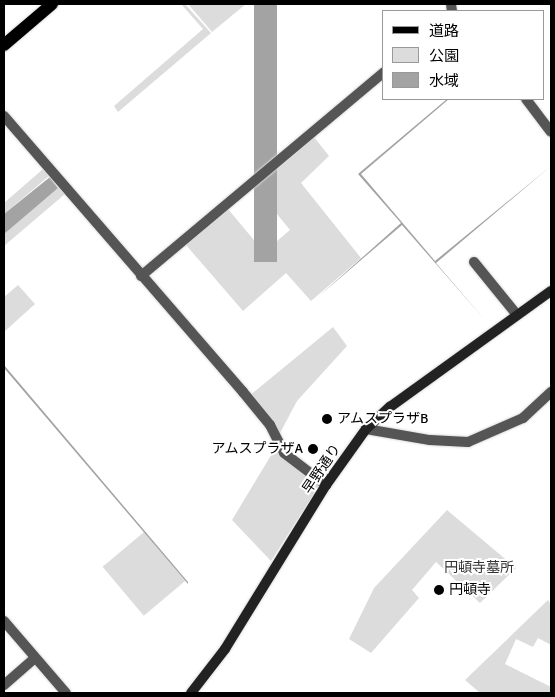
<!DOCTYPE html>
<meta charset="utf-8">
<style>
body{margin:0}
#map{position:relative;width:555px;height:697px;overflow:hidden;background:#fff;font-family:Signika,"Noto Sans JP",sans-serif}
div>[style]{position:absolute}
.green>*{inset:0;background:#dcdcdc;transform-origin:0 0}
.water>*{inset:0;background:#a3a3a3;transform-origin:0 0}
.roads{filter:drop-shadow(0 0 1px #dbdbdb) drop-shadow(0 0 1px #dbdbdb)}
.street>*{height:10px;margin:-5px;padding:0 5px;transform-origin:5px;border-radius:5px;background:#555}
.secondary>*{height:10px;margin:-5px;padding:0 5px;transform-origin:5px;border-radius:5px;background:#222}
.primary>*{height:12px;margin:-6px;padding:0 6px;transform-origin:6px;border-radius:6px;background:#000}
.dots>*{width:14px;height:14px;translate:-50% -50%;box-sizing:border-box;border:2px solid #fff;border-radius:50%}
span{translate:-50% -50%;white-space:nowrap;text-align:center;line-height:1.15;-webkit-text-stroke:4px #fff;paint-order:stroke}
.poi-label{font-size:14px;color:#000}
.left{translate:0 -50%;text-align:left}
.right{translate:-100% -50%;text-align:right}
.street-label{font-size:14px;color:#000}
.park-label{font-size:14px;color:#333}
.frame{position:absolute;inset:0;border:5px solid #000;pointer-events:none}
.legend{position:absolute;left:382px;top:10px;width:162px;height:90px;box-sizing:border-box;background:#fff;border:1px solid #999;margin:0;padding:6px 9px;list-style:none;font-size:15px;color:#000}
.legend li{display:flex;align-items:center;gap:10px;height:25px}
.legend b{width:25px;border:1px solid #999}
</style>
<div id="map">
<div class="green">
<div style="clip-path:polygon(181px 4px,185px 4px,211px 33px,118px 112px,114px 106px,203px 29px)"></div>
<div style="clip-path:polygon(188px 4px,246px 4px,212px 32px)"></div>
<div style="clip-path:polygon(314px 137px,329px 156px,301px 183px,361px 258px,311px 301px,286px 273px,243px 311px,186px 245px,228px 209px,264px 252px,290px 230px,255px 187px)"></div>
<div style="clip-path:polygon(43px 169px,49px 176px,4px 214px,4px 203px)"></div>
<div style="clip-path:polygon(59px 187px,65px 194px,4px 246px,4px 233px)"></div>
<div style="clip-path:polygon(18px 285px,35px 304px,4px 332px,4px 297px)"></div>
<div style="clip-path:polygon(333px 327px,347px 346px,297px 401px,279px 435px,249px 396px)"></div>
<div style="clip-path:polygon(276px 447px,320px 484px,271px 561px,232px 520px)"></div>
<div style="clip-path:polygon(447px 510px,516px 568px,480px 603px,436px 562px,412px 590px,419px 598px,371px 653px,349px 639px,374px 588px)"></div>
<div style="left:144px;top:532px;width:64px;height:54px;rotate:50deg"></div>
<div style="clip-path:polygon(548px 600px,551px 605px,551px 645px,538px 638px,533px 647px,516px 639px,505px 664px,551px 687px,551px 693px,480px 693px,465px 680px)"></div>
</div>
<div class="water">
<div style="left:254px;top:4px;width:23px;height:258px"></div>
<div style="clip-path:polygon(447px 99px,449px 99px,361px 174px,435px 261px,551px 166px,436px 263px,485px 320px,402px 225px,319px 296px,401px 223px,358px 174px)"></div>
<div style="clip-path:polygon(50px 177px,58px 188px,4px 234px,4px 214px)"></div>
<div style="clip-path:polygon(4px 365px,188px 582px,188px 584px,4px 368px)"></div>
</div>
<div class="roads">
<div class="street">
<div style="left:451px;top:4px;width:7px;rotate:82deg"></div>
<div style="left:526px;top:99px;width:41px;rotate:52.9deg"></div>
<div style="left:4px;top:116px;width:365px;rotate:49.1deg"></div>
<div style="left:243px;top:392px;width:43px;rotate:50.7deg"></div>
<div style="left:270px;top:425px;width:31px;rotate:63deg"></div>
<div style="left:284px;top:453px;width:53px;rotate:37.3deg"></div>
<div style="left:474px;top:262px;width:68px;rotate:50.9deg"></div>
<div style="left:141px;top:276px;width:317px;rotate:-40deg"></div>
<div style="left:366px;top:429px;width:65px;rotate:9.8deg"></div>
<div style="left:430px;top:440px;width:38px;rotate:3deg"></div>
<div style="left:468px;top:442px;width:60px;rotate:-23.6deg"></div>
<div style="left:523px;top:418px;width:38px;rotate:-43deg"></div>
<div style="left:4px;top:621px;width:95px;rotate:49.3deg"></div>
<div style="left:4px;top:685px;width:41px;rotate:-41.1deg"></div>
</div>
<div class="secondary">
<div style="left:191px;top:693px;width:56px;rotate:-52.3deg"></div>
<div style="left:225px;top:649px;width:193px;rotate:-58.4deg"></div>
<div style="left:326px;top:485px;width:69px;rotate:-54.5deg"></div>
<div style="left:366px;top:429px;width:33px;rotate:-43deg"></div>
<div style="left:390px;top:407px;width:198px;rotate:-35.8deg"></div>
</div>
<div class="primary">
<div style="left:4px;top:45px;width:63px;rotate:-40.5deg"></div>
</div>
</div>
<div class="dots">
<div style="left:327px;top:419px;background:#000"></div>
<div style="left:313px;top:449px;background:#000"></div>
<div style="left:439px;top:590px;background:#000"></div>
</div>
<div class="poi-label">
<span class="left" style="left:337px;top:419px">アムスプラザB</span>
<span class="right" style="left:303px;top:449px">アムスプラザA</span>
<span class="left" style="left:449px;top:590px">円頓寺</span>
</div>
<div class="street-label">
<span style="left:322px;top:469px;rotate:-56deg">早野通り</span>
</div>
<div class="park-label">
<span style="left:479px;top:568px">円頓寺墓所</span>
</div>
<div class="frame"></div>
<ul class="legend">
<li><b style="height:6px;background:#000"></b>道路</li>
<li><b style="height:14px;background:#dcdcdc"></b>公園</li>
<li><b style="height:14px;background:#a3a3a3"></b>水域</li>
</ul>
</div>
